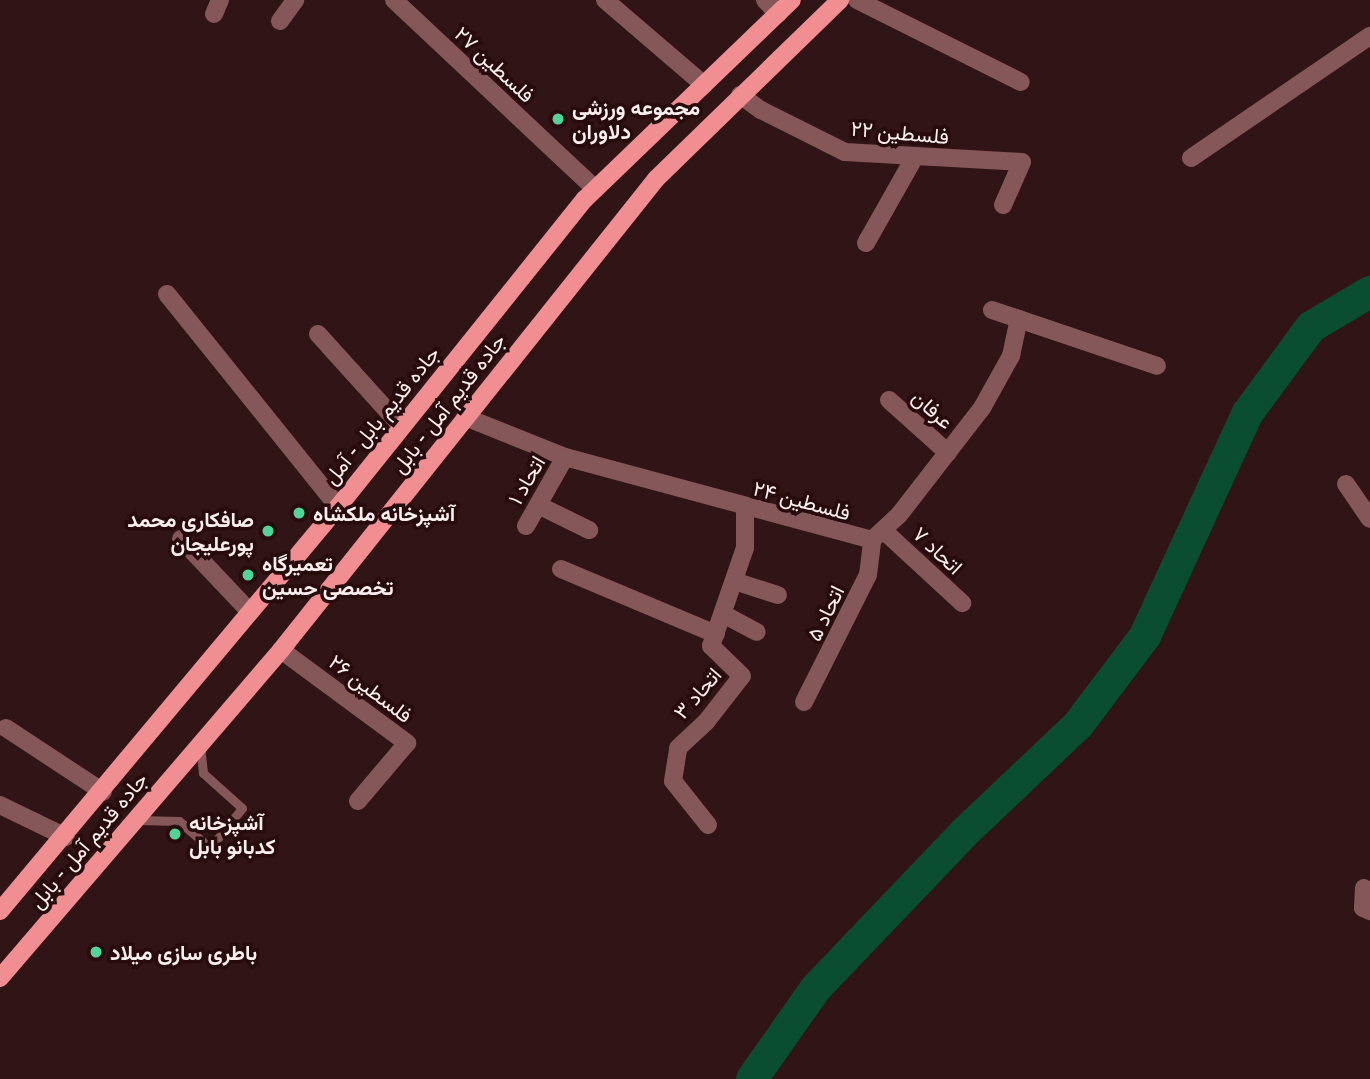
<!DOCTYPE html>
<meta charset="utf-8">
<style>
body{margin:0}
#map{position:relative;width:1370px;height:1079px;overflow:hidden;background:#311415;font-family:"IBM Plex Sans",Vazirmatn,sans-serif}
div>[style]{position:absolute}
.river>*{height:32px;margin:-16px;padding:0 16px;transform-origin:16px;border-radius:16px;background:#0a4d31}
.lane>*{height:9px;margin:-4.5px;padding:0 4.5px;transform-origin:4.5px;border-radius:4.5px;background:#865758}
.street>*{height:18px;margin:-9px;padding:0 9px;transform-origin:9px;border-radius:9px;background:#865758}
.primary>*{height:18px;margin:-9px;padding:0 9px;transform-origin:9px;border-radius:9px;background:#f08e91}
.dots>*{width:19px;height:19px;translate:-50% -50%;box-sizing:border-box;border:4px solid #270b0d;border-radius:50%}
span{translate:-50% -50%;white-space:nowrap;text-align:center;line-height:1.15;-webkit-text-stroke:7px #270b0d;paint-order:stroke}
.street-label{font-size:21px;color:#fcefef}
.poi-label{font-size:21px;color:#fcefef;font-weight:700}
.left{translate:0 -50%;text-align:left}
.right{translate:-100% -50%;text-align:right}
</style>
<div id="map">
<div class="river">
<div style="left:752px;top:1079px;width:111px;rotate:-54.9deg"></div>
<div style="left:816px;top:988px;width:213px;rotate:-46.3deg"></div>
<div style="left:963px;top:834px;width:158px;rotate:-43.5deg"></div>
<div style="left:1078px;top:725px;width:111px;rotate:-53deg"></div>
<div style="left:1145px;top:636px;width:244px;rotate:-65.3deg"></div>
<div style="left:1247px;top:414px;width:108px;rotate:-53.7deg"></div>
<div style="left:1311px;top:327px;width:69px;rotate:-30.7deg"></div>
</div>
<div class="lane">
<div style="left:138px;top:820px;width:41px;rotate:1.4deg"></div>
<div style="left:179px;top:821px;width:41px;rotate:41.1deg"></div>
<div style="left:210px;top:848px;width:51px;rotate:-51.3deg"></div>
<div style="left:242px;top:808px;width:52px;rotate:-138.1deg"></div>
<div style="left:203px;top:773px;width:27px;rotate:-96deg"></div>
</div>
<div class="street">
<div style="left:394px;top:0;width:276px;rotate:43.2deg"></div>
<div style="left:605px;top:0;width:130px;rotate:40.6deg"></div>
<div style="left:765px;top:0;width:19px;rotate:47deg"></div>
<div style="left:857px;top:0;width:183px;rotate:26.6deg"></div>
<div style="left:214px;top:14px;width:15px;rotate:-67deg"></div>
<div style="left:280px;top:21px;width:26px;rotate:-54deg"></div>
<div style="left:740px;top:95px;width:26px;rotate:36deg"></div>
<div style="left:761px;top:110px;width:94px;rotate:26.6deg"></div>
<div style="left:845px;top:152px;width:177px;rotate:3.2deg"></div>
<div style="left:1022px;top:162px;width:47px;rotate:113.8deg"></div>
<div style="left:1191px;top:158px;width:217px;rotate:-34.3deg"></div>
<div style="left:866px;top:243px;width:98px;rotate:-60.5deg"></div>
<div style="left:167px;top:294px;width:273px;rotate:51.2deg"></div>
<div style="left:992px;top:310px;width:174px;rotate:18.7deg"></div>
<div style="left:318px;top:334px;width:124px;rotate:47.9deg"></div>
<div style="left:889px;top:400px;width:79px;rotate:41.9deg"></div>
<div style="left:465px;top:417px;width:108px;rotate:21.8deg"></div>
<div style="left:565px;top:457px;width:318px;rotate:15.1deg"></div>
<div style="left:872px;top:540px;width:37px;rotate:-43deg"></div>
<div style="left:899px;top:515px;width:135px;rotate:-52.2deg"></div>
<div style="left:982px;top:408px;width:60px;rotate:-60.9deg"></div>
<div style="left:1011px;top:356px;width:38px;rotate:-78deg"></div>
<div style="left:1346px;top:484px;width:42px;rotate:55.6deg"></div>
<div style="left:538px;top:505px;width:57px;rotate:26.1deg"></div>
<div style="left:526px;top:526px;width:79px;rotate:-60.5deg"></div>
<div style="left:883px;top:530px;width:108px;rotate:42.7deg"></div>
<div style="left:181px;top:539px;width:100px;rotate:46.6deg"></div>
<div style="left:561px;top:569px;width:168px;rotate:22.8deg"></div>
<div style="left:734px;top:581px;width:46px;rotate:17.7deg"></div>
<div style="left:723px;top:614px;width:38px;rotate:28deg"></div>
<div style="left:281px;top:650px;width:157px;rotate:36.4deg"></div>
<div style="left:407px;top:743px;width:76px;rotate:130.2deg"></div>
<div style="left:804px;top:702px;width:142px;rotate:-63.3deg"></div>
<div style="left:868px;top:575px;width:35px;rotate:-83deg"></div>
<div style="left:6px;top:728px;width:116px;rotate:33.4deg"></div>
<div style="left:0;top:805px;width:73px;rotate:25.9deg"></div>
<div style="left:708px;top:825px;width:56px;rotate:-128.5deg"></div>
<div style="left:673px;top:781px;width:33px;rotate:-81deg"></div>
<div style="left:678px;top:748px;width:38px;rotate:-43deg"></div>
<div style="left:706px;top:722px;width:58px;rotate:-52deg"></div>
<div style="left:742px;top:676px;width:43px;rotate:-135.9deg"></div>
<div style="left:711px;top:646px;width:104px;rotate:-70.9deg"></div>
<div style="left:745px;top:548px;width:40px;rotate:-90deg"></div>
<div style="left:1364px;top:888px;width:20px;rotate:93deg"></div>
<div style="left:1363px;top:908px;width:8px;rotate:23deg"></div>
</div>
<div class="primary">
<div style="left:0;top:911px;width:527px;rotate:-50.08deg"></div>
<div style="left:338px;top:507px;width:395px;rotate:-51.3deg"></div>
<div style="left:585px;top:199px;width:287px;rotate:-43.9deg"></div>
<div style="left:0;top:978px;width:432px;rotate:-49.4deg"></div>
<div style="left:281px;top:650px;width:602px;rotate:-51.47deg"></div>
<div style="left:656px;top:179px;width:257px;rotate:-44.2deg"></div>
</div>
<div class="dots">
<div style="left:558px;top:119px;background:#52d397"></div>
<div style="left:299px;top:513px;background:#52d397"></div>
<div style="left:268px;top:531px;background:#52d397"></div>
<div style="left:248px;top:575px;background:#52d397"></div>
<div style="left:175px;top:834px;background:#52d397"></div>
<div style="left:96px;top:952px;background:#52d397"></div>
</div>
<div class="street-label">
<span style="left:495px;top:64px;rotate:43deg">فلسطین ۲۷</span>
<span style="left:900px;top:132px;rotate:5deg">فلسطین ۲۲</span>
<span style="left:448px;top:403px;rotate:-52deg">جاده قدیم آمل - بابل</span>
<span style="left:933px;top:409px;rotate:42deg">عرفان</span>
<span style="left:381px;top:415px;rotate:-51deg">جاده قدیم بابل - آمل</span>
<span style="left:526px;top:480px;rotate:-60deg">اتحاد ۱</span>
<span style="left:802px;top:500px;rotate:15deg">فلسطین ۲۴</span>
<span style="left:938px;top:550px;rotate:43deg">اتحاد ۷</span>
<span style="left:825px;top:613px;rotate:-64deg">اتحاد ۵</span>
<span style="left:371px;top:688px;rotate:37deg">فلسطين ٢۶</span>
<span style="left:697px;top:693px;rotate:-49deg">اتحاد ۳</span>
<span style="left:88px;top:840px;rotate:-50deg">جاده قدیم آمل - بابل</span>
</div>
<div class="poi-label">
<span class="left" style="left:572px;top:119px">مجموعه ورزشی<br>دلاوران</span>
<span class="left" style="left:313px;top:513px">آشپزخانه ملکشاه</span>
<span class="right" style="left:254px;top:531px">صافکاری محمد<br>پورعلیجان</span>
<span class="left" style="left:262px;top:575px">تعمیرگاه<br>تخصصی حسین</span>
<span class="left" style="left:189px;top:834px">آشپزخانه<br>کدبانو بابل</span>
<span class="left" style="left:110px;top:952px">باطری سازی میلاد</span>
</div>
</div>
